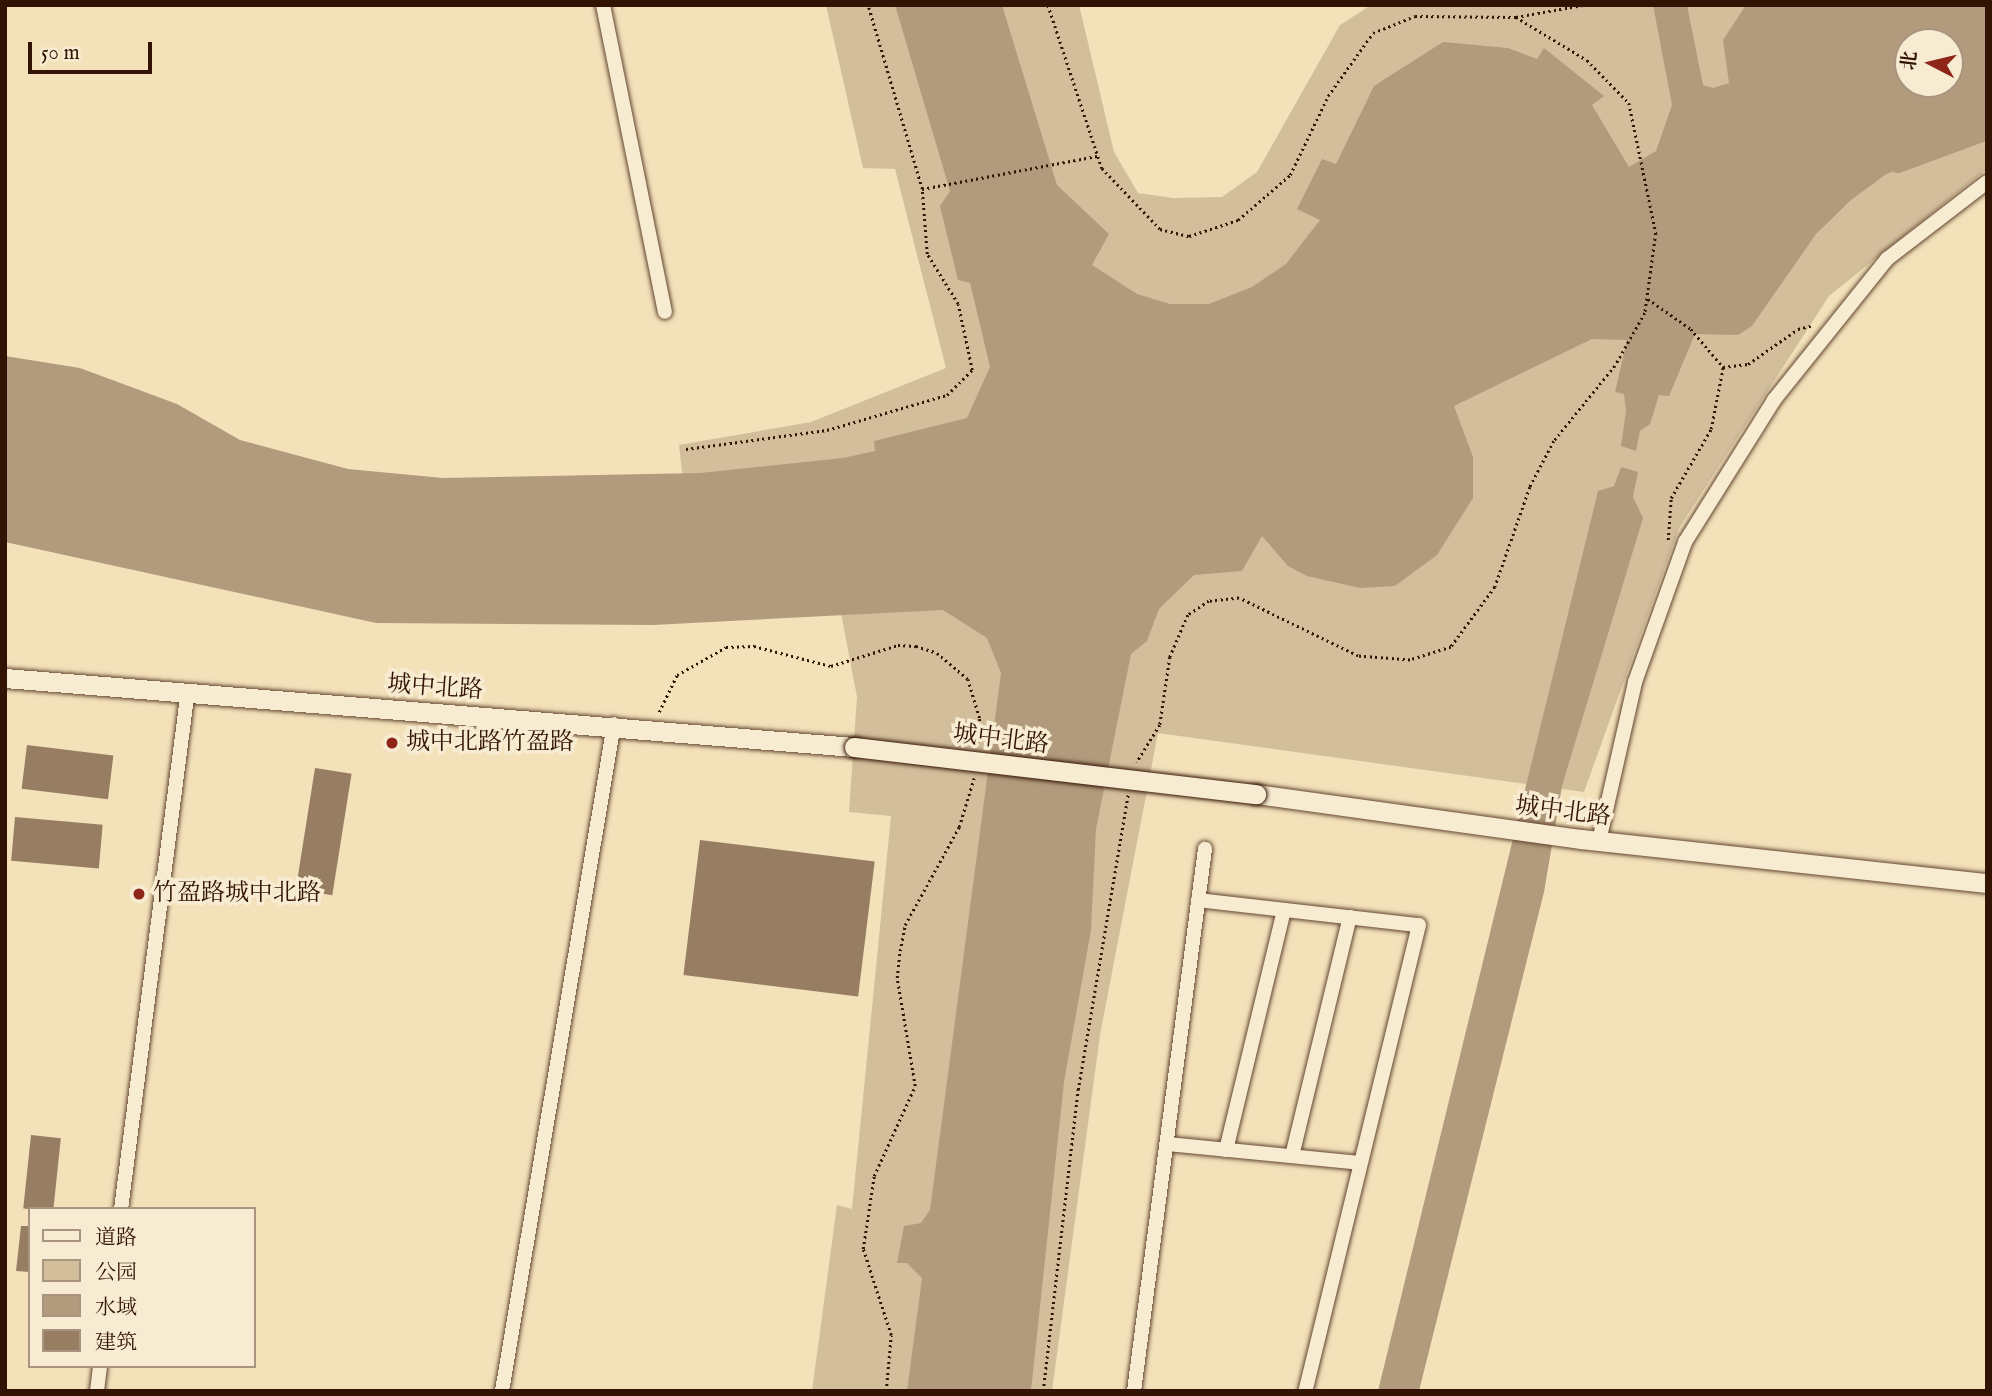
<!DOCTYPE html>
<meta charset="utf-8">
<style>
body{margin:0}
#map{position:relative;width:1992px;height:1396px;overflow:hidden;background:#f3e1ba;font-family:"IM FELL English","Noto Serif SC",serif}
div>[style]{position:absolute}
.green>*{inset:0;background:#d2be9b}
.water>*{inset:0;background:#b29b7c}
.canal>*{height:18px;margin:-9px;padding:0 9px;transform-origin:9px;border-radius:9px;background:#b29b7c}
.building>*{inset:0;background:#977e62;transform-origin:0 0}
.path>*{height:2.5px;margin-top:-1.25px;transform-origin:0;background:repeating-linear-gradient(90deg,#331303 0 2px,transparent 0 5.5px)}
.roads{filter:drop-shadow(0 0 2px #634631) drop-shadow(0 0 2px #634631)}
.street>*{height:14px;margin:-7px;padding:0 7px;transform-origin:7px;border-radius:7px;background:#f7ecd2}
.secondary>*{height:19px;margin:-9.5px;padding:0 9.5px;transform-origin:9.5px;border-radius:9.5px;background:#f7ecd2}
.bridges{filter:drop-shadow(0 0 2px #331303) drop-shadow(0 0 2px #331303)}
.secondary-bridge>*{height:19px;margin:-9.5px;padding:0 9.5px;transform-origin:9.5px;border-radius:9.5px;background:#f7ecd2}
.dots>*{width:19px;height:19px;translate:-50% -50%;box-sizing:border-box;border:4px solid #f7ecd2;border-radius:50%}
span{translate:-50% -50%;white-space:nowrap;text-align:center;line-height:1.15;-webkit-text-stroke:7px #f7ecd2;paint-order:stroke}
.street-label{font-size:24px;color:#331303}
.poi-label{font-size:24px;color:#331303}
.left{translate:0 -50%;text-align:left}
.frame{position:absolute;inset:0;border:7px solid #331303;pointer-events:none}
.legend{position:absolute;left:28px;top:1207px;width:228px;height:161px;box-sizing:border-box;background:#f7ecd2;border:2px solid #a9957f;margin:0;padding:9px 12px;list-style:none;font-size:21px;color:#331303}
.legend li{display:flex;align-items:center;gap:14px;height:35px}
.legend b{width:35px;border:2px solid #a9957f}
.north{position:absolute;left:1894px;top:28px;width:70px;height:70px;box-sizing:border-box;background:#f7ecd2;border:2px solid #a9957f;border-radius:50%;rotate:277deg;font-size:19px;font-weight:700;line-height:28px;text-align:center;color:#331303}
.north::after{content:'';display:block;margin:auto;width:24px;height:32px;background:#8f2418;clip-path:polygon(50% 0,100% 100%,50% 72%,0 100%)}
.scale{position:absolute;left:28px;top:42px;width:124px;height:32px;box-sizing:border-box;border:4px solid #331303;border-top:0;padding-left:9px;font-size:21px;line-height:24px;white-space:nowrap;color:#331303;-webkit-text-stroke:5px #f7ecd2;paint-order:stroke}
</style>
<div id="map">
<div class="green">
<div style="clip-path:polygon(evenodd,826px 5px,1079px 5px,1114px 152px,1138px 193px,1173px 198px,1222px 197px,1257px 172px,1340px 25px,1371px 5px,1987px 5px,1987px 169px,1829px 296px,1679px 528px,1584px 792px,1158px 733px,1100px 1035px,1052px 1391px,812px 1391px,837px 1205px,852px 1209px,891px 816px,849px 812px,857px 697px,841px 613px,699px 622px,679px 445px,811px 422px,946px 368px,895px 169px,863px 168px,826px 5px,1908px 42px,1950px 42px,1950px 84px,1908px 84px,1908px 42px)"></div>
</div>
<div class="water">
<div style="clip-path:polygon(evenodd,895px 5px,1002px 5px,1057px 185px,1109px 234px,1092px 265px,1137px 294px,1170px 304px,1209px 304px,1252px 287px,1286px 264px,1320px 220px,1297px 209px,1322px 159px,1336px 164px,1374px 86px,1443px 42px,1508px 48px,1537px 59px,1544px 48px,1604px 96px,1592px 105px,1629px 167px,1656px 151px,1672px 105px,1653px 5px,1687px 5px,1703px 85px,1713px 88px,1729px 83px,1723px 40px,1746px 5px,1987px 5px,1987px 126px,1885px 175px,1851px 200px,1816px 234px,1752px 326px,1738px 335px,1695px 334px,1669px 396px,1659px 395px,1650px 424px,1640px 431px,1636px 451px,1621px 446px,1626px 411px,1624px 394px,1615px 392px,1627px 340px,1592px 339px,1454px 406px,1473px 457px,1473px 498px,1437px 555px,1395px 586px,1360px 588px,1307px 576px,1288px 566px,1262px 536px,1242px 571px,1194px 575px,1159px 609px,1147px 641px,1131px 654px,1096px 829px,1091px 930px,1064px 1082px,1031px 1391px,907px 1391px,922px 1278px,907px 1263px,897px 1263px,904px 1226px,921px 1223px,930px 1210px,1001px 673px,987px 638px,943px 610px,653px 625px,376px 623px,5px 542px,5px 356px,80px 368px,177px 404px,240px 440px,348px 469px,443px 478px,700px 473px,843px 458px,875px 451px,874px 441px,967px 418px,990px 367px,970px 283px,958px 280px,940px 206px,950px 191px,895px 5px,1908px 42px,1950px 42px,1950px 84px,1908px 84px,1908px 42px)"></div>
<div style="clip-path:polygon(1621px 467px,1638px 472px,1633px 497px,1643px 518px,1562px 786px,1544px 892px,1419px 1391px,1378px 1391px,1598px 491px,1614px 486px)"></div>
</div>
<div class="canal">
<div style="left:1898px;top:164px;width:95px;rotate:-20.3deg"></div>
</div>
<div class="building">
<div style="left:27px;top:745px;width:87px;height:44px;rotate:7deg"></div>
<div style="left:315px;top:768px;width:37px;height:123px;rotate:9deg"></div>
<div style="left:15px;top:817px;width:88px;height:44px;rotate:5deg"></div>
<div style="left:700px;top:840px;width:176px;height:136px;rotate:7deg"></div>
<div style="left:31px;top:1135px;width:30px;height:74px;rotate:6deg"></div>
<div style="clip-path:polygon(21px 1226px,30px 1226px,30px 1272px,16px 1271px)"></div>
</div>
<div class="path">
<div style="left:1048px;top:5px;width:172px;rotate:71.7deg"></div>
<div style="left:1102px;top:168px;width:84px;rotate:46.4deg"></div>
<div style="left:1160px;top:229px;width:30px;rotate:14deg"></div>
<div style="left:1189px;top:236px;width:52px;rotate:-18.1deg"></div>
<div style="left:1238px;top:220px;width:69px;rotate:-40.9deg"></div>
<div style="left:1290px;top:175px;width:88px;rotate:-64.3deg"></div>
<div style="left:1328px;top:96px;width:77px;rotate:-54.5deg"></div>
<div style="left:1373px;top:33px;width:45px;rotate:-22deg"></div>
<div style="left:1415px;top:16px;width:101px;rotate:0.6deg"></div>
<div style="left:1516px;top:17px;width:83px;rotate:31.2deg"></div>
<div style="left:1587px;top:60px;width:60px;rotate:45.7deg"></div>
<div style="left:1629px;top:103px;width:133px;rotate:78.3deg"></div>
<div style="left:1656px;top:233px;width:81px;rotate:97.8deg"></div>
<div style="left:1645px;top:313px;width:61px;rotate:119.5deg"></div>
<div style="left:1615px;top:366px;width:97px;rotate:129.1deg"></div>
<div style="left:1554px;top:441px;width:52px;rotate:117.6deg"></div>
<div style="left:1530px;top:487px;width:106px;rotate:109.3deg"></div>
<div style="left:1495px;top:587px;width:74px;rotate:126.3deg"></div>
<div style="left:1451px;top:647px;width:43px;rotate:162.4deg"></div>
<div style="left:1410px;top:660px;width:52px;rotate:-175.6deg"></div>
<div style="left:1358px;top:656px;width:132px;rotate:-154deg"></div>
<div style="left:1239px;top:598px;width:30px;rotate:174deg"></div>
<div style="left:1209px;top:601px;width:25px;rotate:146deg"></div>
<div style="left:1188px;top:615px;width:46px;rotate:113.2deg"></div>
<div style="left:1170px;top:657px;width:69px;rotate:98.4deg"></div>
<div style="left:1160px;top:725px;width:44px;rotate:121.9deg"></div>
<div style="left:1516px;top:17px;width:68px;rotate:-10.2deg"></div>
<div style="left:922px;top:189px;width:178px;rotate:-10.7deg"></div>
<div style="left:1648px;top:299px;width:52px;rotate:34.9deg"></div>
<div style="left:1691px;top:329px;width:50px;rotate:49.9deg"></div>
<div style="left:686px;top:449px;width:142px;rotate:-7.7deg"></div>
<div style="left:827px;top:430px;width:125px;rotate:-16.3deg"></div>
<div style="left:947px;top:395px;width:35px;rotate:-45deg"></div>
<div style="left:972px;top:370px;width:67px;rotate:-102deg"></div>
<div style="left:958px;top:304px;width:59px;rotate:-121.8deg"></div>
<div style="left:927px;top:254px;width:65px;rotate:-94.4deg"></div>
<div style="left:922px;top:189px;width:192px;rotate:-106.4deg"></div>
<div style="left:1668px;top:540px;width:42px;rotate:-85.9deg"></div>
<div style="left:1671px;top:498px;width:80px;rotate:-59.9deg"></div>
<div style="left:1711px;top:429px;width:63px;rotate:-79deg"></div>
<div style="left:1723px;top:367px;width:25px;rotate:-7deg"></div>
<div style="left:1748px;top:364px;width:61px;rotate:-35deg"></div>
<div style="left:1798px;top:329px;width:16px;rotate:-14deg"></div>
<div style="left:659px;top:712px;width:41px;rotate:-64.1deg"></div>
<div style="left:677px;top:675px;width:56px;rotate:-29.7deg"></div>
<div style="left:726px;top:647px;width:28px;rotate:-2deg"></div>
<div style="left:754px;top:646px;width:80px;rotate:14.6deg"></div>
<div style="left:831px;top:666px;width:70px;rotate:-17.4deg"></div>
<div style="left:898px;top:645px;width:18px;rotate:3deg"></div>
<div style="left:916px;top:646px;width:22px;rotate:18deg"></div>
<div style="left:937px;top:653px;width:40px;rotate:40deg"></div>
<div style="left:968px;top:679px;width:42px;rotate:73.3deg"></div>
<div style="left:980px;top:719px;width:24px;rotate:95deg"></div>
<div style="left:886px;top:1391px;width:56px;rotate:-84.9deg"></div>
<div style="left:891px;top:1335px;width:90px;rotate:-108deg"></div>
<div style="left:863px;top:1249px;width:74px;rotate:-81.4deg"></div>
<div style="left:874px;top:1176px;width:99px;rotate:-65.5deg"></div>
<div style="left:915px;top:1086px;width:109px;rotate:-99.5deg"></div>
<div style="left:897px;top:978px;width:27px;rotate:-84deg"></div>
<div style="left:900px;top:951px;width:26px;rotate:-79deg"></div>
<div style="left:905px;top:925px;width:112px;rotate:-61.1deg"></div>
<div style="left:959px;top:827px;width:51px;rotate:-73deg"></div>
<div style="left:1043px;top:1391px;width:303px;rotate:-83.4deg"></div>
<div style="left:1078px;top:1090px;width:299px;rotate:-80.4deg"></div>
</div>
<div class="roads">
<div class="street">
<div style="left:603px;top:5px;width:313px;rotate:78.6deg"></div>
<div style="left:1599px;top:841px;width:163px;rotate:-77.2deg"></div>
<div style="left:1635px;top:682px;width:149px;rotate:-70.3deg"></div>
<div style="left:1685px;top:542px;width:168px;rotate:-57.9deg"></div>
<div style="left:1774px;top:400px;width:181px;rotate:-51.3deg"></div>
<div style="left:1887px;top:259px;width:126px;rotate:-37.6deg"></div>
<div style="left:1198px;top:900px;width:222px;rotate:6.5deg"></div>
<div style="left:1419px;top:925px;width:480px;rotate:103.7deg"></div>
<div style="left:1167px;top:1144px;width:194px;rotate:5.6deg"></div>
<div style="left:1226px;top:1150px;width:247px;rotate:-76.4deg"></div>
<div style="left:1292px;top:1156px;width:246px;rotate:-76.4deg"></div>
<div style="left:121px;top:1209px;width:516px;rotate:-82.65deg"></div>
<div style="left:97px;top:1391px;width:25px;rotate:-83deg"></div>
<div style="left:502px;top:1391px;width:676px;rotate:-80.47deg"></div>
<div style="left:1134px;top:1391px;width:547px;rotate:-82.54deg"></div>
</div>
<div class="secondary">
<div style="left:5px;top:678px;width:852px;rotate:4.65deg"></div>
<div style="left:1256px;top:794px;width:328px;rotate:7.9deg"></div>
<div style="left:1581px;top:839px;width:408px;rotate:6.2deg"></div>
</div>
</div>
<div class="bridges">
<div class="secondary-bridge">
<div style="left:854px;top:747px;width:405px;rotate:6.7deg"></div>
</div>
</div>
<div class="dots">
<div style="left:392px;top:743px;background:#8f2418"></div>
<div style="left:139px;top:894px;background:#8f2418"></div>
</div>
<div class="street-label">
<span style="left:435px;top:688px;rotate:4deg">城中北路</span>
<span style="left:1001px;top:740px;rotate:7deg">城中北路</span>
<span style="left:1563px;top:812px;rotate:7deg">城中北路</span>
</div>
<div class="poi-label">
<span class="left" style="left:406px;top:743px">城中北路竹盈路</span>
<span class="left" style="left:153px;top:894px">竹盈路城中北路</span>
</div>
<div class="frame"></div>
<ul class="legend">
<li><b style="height:9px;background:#f7ecd2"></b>道路</li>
<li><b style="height:19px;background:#d2be9b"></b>公园</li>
<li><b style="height:19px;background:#b29b7c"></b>水域</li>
<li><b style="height:19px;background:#977e62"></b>建筑</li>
</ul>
<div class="north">北</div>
<div class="scale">50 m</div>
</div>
